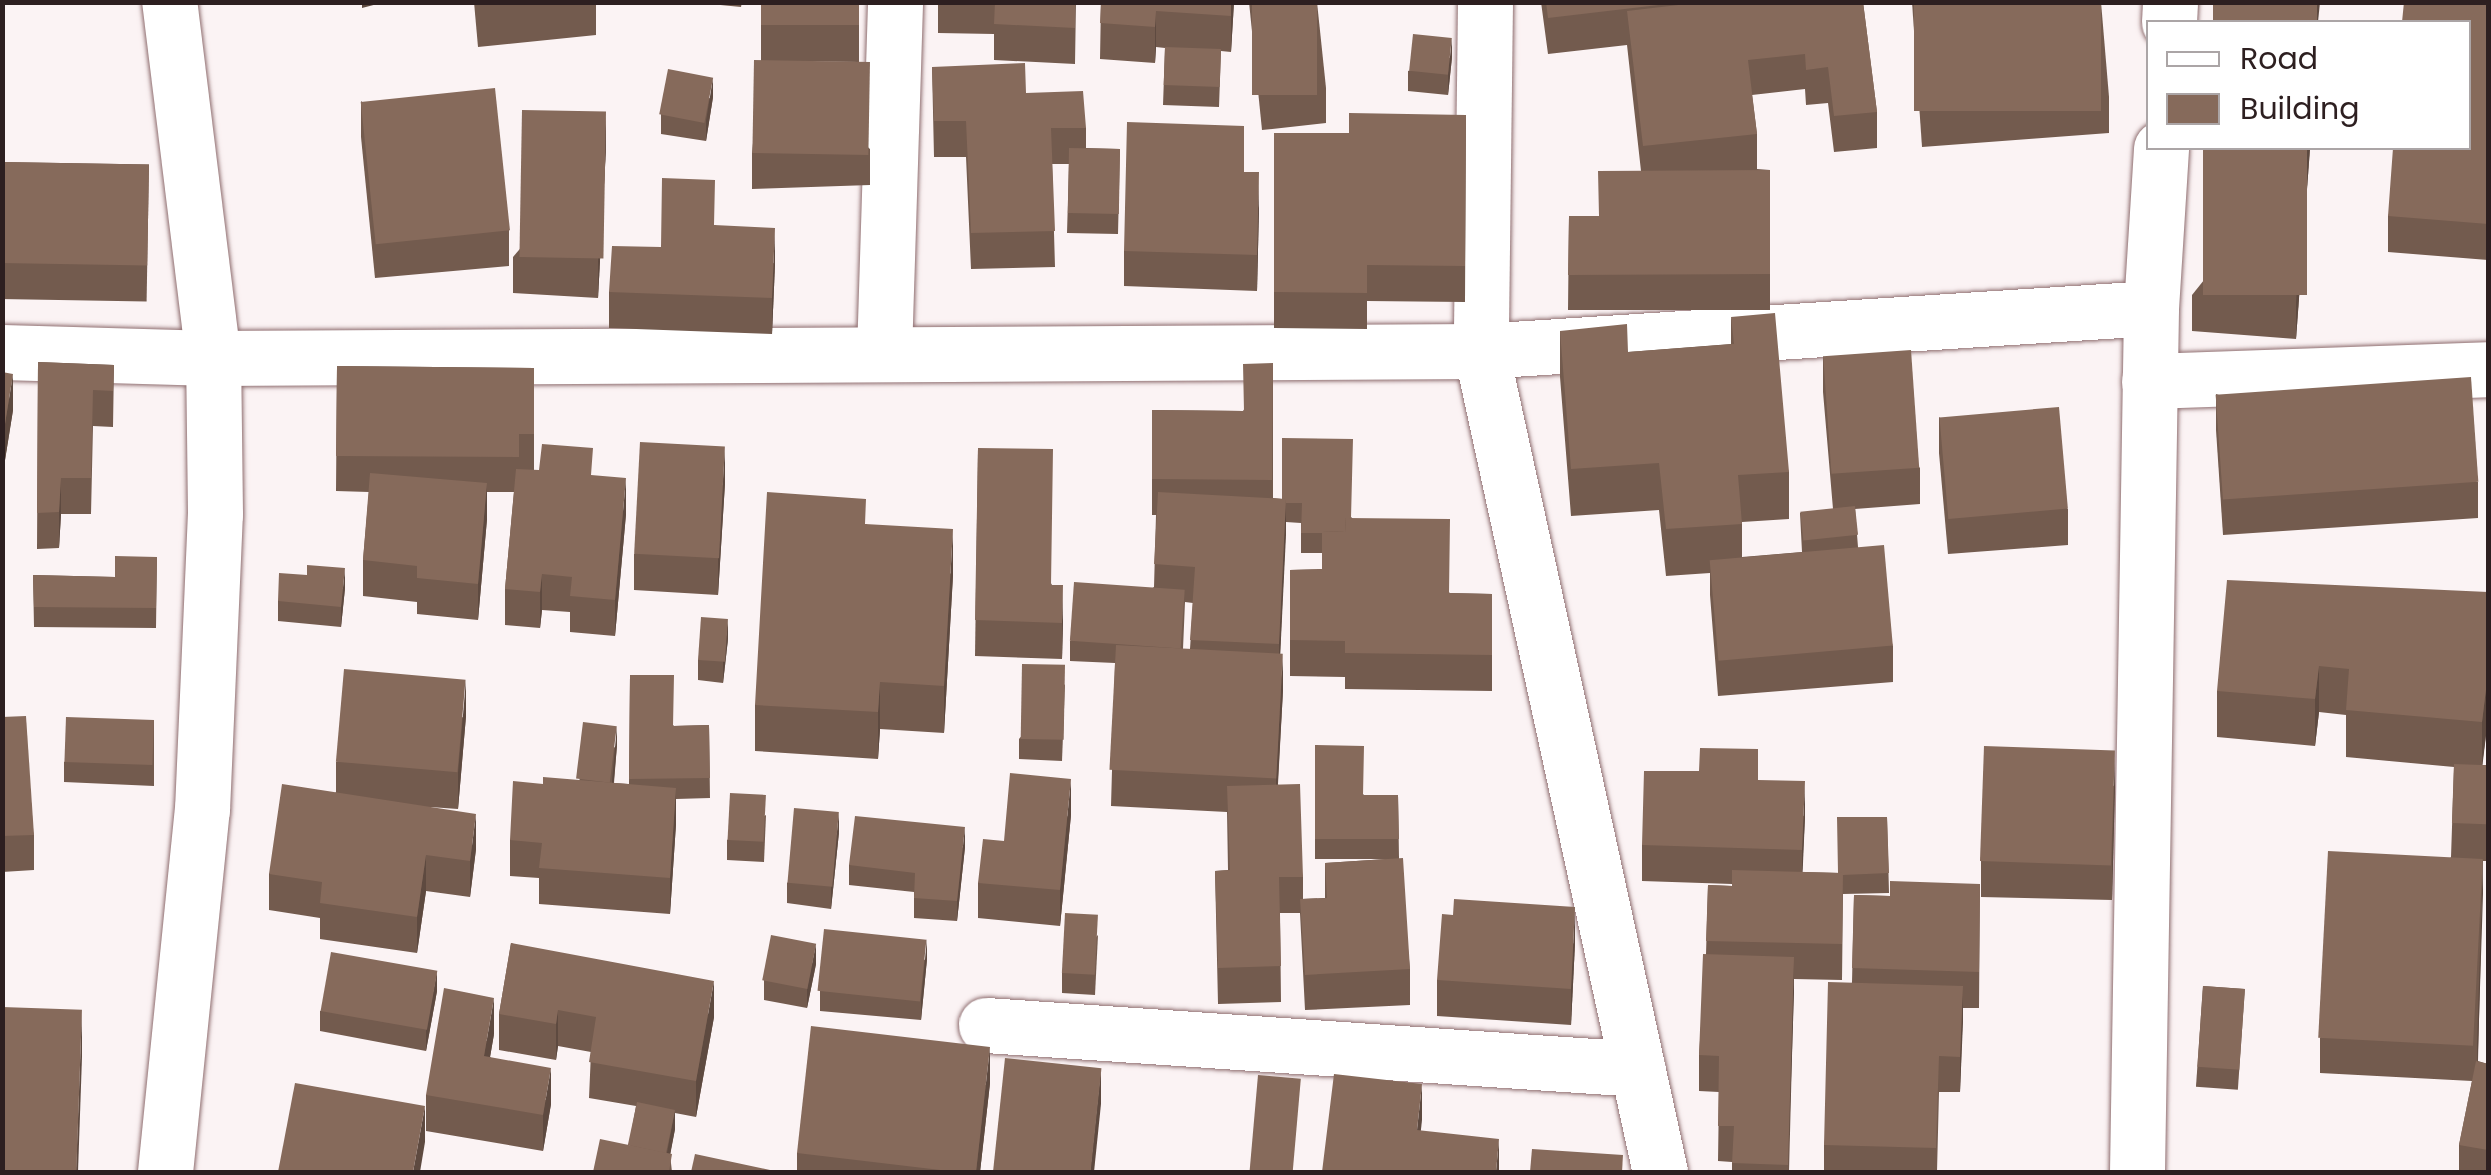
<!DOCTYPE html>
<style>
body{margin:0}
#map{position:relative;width:2491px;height:1175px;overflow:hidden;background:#fbf3f4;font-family:Poppins,sans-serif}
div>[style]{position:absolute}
.roads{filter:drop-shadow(0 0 2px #8f6e70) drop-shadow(0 0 2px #8f6e70)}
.minor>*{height:55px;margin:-27.5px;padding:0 27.5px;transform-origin:27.5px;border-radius:27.5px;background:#fff}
.wall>*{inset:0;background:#735b4e;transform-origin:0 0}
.shaded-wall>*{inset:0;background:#5e4a40}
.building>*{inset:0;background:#866a5b;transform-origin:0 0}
span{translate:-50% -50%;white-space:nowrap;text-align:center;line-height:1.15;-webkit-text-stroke:10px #fff;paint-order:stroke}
.frame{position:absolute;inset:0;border:5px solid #2d1f20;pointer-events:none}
.legend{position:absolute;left:2146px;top:20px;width:325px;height:130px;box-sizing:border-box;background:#fff;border:2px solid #aba5a6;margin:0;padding:12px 18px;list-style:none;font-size:30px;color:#2d1f20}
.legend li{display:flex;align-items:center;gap:20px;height:50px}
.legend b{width:50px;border:2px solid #aba5a6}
</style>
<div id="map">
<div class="roads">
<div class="minor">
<div style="left:1485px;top:2px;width:349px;rotate:90.7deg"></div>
<div style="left:1481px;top:351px;width:840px;rotate:77.7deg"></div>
<div style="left:2169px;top:22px;width:20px;rotate:-87deg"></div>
<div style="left:2px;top:352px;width:211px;rotate:1.6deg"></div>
<div style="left:213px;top:358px;width:1268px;rotate:-0.32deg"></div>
<div style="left:1481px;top:351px;width:671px;rotate:-3.67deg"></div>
<div style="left:884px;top:354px;width:352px;rotate:-88.2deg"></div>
<div style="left:2149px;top:381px;width:339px;rotate:-2deg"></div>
<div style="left:986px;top:1025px;width:653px;rotate:3.86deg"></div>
<div style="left:165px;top:1172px;width:364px;rotate:-84.2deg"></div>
<div style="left:202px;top:810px;width:296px;rotate:-87.5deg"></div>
<div style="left:215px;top:514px;width:156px;rotate:-90.7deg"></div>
<div style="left:213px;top:358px;width:359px;rotate:-97deg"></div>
<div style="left:2137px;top:1172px;width:864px;rotate:-89.07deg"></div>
<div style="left:2151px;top:308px;width:160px;rotate:-86.4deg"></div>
</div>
</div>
<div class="wall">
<div style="clip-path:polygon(474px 2px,596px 2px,596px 35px,478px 47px)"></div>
<div style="clip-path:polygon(710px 2px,742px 2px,741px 7px,710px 4px)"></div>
<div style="clip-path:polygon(761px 2px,859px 2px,859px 62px,768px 61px,870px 149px,870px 185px,752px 189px,752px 153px,761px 60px)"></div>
<div style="clip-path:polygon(938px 2px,1076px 2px,1075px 64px,994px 60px,994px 34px,938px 33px)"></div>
<div style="clip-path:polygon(1101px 2px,1234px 2px,1231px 52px,1221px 51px,1219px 107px,1163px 105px,1165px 48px,1156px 47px,1155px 63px,1100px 59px)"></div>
<div style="clip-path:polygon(1249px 2px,1317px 2px,1326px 88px,1326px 123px,1262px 130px)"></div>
<div style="clip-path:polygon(1541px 2px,1863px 2px,1877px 112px,1877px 148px,1834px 152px,1828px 103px,1806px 105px,1805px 89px,1752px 95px,1757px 134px,1757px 169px,1770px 170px,1770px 310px,1568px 310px,1569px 216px,1599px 216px,1641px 171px,1627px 45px,1548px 54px)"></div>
<div style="clip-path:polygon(1912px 2px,2101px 2px,2109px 97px,2109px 133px,1922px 147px)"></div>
<div style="clip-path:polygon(2488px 2px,2488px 260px,2388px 252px,2388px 216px)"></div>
<div style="clip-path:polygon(1452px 57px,1448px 95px,1408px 91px,1408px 71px)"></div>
<div style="clip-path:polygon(932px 67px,1026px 93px,1086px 128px,1086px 148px,1120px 149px,1118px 234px,1067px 233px,1069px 164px,1052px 164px,1055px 267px,971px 269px,966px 157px,934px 157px)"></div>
<div style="clip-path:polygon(713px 97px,706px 141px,661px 134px,661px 114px)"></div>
<div style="clip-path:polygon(361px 101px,509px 230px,509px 266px,375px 278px,361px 137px)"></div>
<div style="clip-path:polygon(1466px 115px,1465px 302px,1367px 301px,1367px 329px,1274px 328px,1274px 133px,1349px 133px)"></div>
<div style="clip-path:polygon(606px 148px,598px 298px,513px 293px,513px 257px)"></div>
<div style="clip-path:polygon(2310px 148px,2296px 339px,2192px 331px,2192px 295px)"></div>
<div style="left:2px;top:162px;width:147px;height:137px;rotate:1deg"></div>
<div style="clip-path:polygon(1244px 172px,1259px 208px,1257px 291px,1124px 286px,1124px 251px)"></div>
<div style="clip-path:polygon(715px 225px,775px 264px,772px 334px,609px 328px,609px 292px,661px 247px)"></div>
<div style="clip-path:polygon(1731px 317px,1789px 472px,1789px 519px,1742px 522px,1742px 557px,1802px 552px,1800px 513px,1833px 509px,1823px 392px,1823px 356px,1920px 468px,1920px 504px,1855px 509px,1858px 547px,1893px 646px,1893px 682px,1718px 696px,1710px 595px,1710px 573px,1666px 576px,1659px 510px,1571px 516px,1560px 377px,1560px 331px,1628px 352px,1731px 344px)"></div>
<div style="clip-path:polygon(38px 362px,114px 365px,113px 427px,93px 426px,91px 514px,61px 514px,59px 548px,37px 549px)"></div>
<div style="clip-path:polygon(evenodd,1273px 363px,1273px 498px,1282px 499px,1282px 438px,1352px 518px,1450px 593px,1492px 594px,1492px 691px,1345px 689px,1345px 677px,1290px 676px,1290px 570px,1322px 569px,1322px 553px,1301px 553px,1301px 523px,1286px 522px,1280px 654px,1283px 690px,1278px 784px,1303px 877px,1303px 899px,1325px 898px,1325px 863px,1386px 859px,1315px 859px,1315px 745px,1364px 795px,1398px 795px,1399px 858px,1410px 969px,1410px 1005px,1305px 1010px,1300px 913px,1280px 913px,1281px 1002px,1218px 1004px,1215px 871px,1228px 870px,1227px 812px,1111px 806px,1115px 663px,1070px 661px,1070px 641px,1154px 587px,1156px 515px,1152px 515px,1152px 410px,1243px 411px,1273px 363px,1185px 602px,1193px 603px,1190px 649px,1183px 649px,1185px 602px)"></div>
<div style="clip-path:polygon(337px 366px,534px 368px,534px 470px,593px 476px,626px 514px,615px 636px,570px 632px,570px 612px,542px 610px,540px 628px,505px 625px,505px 589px,514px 492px,487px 492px,487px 519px,478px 620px,417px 614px,417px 602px,363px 596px,363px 560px,369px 492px,336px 491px)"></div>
<div style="clip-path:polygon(2px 372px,13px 410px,5px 460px,2px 459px)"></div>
<div style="clip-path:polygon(2216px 394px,2478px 482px,2478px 518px,2223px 535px,2216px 430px)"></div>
<div style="clip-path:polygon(1939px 417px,2068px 509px,2068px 545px,1948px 554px,1939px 453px)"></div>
<div style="clip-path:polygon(978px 448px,1052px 585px,1063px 621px,1062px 659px,975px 656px)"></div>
<div style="clip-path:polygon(725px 483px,718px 595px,634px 590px,634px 554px)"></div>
<div style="clip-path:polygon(866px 524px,953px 575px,944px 733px,880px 729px,878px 759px,755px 751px,755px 705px)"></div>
<div style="clip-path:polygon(157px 557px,156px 628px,34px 627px,33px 575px,115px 577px)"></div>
<div style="clip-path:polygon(345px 588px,341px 627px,278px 621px,278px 601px)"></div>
<div style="clip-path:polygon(2488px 592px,2488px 719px,2482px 765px,2488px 765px,2488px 861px,2483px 861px,2478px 1061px,2488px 1064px,2488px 1172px,2459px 1172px,2459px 1145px,2472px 1081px,2320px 1073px,2320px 1038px,2451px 857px,2454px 767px,2346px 757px,2346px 715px,2319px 712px,2315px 746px,2217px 737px,2217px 691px)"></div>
<div style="clip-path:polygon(728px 639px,723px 683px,698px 680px,698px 660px)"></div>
<div style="clip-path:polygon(630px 675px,674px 726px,709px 725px,710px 798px,676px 799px,676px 824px,670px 914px,539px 904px,539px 878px,510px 876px,510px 840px,543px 784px,579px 780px,617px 745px,614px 783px,629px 784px)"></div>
<div style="clip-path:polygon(1065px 684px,1062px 761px,1019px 759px,1019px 739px)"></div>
<div style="clip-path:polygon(466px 716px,458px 809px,430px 807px,476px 849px,470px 897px,426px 891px,417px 953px,320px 939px,320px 918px,269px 910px,269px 874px,336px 792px,336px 762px)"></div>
<div style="clip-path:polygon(2px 717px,34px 835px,34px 870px,2px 872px)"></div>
<div style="clip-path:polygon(154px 720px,154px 786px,64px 782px,64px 762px)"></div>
<div style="clip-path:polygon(1758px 780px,1805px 817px,1802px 872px,1838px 873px,1887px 817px,1889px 893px,1843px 894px,1842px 980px,1794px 979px,1789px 1172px,1732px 1172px,1732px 1162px,1718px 1161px,1719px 1092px,1699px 1091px,1699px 1055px,1706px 954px,1708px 885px,1732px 886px,1732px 884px,1642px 881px,1642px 845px)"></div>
<div style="clip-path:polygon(2115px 785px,2112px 900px,1981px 897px,1981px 861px)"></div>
<div style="clip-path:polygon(766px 815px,764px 862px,727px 860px,727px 840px)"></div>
<div style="clip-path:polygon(1071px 815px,1060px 926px,978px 918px,978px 883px,1004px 841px)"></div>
<div style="clip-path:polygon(839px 832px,831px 909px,787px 903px,787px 883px)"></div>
<div style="clip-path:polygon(965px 847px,957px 921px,914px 918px,914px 892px,849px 885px,849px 865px)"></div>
<div style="clip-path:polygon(1980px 884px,1979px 1008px,1963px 1008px,1960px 1092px,1939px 1092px,1937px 1172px,1824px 1172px,1824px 1145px,1852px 982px,1854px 895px,1890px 896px)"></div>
<div style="clip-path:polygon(1098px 935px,1095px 995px,1062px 993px,1062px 973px)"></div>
<div style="clip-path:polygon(511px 943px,714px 1017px,696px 1117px,675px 1113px,675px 1129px,670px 1154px,672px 1172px,629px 1145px,636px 1106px,589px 1098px,591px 1052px,558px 1046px,556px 1060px,499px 1050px,499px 1014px)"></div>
<div style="clip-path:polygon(1575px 943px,1571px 1025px,1437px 1016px,1437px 980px)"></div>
<div style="clip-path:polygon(927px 959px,921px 1020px,820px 1011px,820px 991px)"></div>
<div style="clip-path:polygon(816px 964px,807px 1008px,764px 1000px,764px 980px)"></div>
<div style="left:2203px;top:986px;width:42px;height:101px;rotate:4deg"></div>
<div style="clip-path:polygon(437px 991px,426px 1051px,320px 1031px,320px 1011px)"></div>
<div style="clip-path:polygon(494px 1034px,490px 1057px,551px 1104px,543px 1151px,426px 1131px,426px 1095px)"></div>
<div style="clip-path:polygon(990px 1083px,980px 1172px,797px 1172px,797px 1153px)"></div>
</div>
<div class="shaded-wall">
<div style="clip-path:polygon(362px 2px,385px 2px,362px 8px)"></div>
<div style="clip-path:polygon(1231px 2px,1234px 2px,1231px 52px)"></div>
<div style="clip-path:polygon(2317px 2px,2320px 2px,2318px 22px,2316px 22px)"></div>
<div style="clip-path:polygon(1156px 11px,1156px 47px,1155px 63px,1155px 27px)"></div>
<div style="clip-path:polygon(1452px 38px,1452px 57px,1448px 95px,1448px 75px)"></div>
<div style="clip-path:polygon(713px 78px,713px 97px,706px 141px,706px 121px)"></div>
<div style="clip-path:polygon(606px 112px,606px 148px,598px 298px,598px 262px)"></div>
<div style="clip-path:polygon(2307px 148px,2310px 148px,2296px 339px,2296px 303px)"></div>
<div style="clip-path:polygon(1259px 172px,1259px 208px,1257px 291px,1257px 255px)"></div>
<div style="clip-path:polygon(775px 228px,775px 264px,772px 334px,772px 298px)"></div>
<div style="clip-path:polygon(13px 374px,13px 410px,5px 460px,5px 424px)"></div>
<div style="clip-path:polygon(725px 447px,725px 483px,718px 595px,718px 559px)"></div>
<div style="clip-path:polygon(61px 478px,61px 514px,59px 548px,59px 512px)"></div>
<div style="clip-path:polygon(626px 478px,626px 514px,615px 636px,615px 600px)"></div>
<div style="clip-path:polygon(487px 483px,487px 519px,478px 620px,478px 584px)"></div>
<div style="clip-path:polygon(1286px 499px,1286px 535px,1279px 680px,1279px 644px)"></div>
<div style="clip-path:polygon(953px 529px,953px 575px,944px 733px,944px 686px)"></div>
<div style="clip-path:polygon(345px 568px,345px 588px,341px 627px,341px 607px)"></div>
<div style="clip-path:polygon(542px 574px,542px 610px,540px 628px,540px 592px)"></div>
<div style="clip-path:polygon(1063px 585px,1063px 621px,1062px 659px,1062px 623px)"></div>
<div style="clip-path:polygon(728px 619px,728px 639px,723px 683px,723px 663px)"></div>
<div style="clip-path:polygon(1283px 654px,1283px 690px,1276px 814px,1276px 779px)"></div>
<div style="clip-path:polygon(2319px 666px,2319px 712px,2315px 746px,2315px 699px)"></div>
<div style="clip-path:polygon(2488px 673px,2488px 719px,2482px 769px,2482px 722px)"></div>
<div style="clip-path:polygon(466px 680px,466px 716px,458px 809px,458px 773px)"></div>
<div style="clip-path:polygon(880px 682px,880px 729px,878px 759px,878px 712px)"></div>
<div style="clip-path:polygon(617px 726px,617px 745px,612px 801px,612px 781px)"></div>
<div style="clip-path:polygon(2115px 750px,2115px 785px,2112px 900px,2112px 865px)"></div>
<div style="clip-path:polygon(1071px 779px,1071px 815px,1060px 926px,1060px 890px)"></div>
<div style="clip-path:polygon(1805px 781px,1805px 817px,1802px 886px,1802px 850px)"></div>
<div style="clip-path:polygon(676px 788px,676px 824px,670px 914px,670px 878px)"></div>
<div style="clip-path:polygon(839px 812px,839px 832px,831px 909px,831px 889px)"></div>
<div style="clip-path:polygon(476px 814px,476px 849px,470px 897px,470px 861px)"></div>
<div style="clip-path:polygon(965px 827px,965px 847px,957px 921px,957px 901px)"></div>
<div style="clip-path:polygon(426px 855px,426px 891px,417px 953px,417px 917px)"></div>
<div style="clip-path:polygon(2483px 858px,2483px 894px,2477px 1081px,2477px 1045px)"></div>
<div style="clip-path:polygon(1575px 907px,1575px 943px,1571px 1025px,1571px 989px)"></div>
<div style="clip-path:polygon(927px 939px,927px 959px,921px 1020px,921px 1000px)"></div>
<div style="clip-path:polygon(816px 944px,816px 964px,807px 1008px,807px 988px)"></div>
<div style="clip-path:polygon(1794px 957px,1794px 993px,1788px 1172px,1788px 1165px)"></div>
<div style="clip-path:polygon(437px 971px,437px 991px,426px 1051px,426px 1031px)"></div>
<div style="clip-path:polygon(714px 981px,714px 1017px,696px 1117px,696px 1081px)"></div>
<div style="clip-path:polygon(1963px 986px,1963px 1022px,1960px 1092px,1960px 1057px)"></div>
<div style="clip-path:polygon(494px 998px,494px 1034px,484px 1092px,484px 1056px)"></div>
<div style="clip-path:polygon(82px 1010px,82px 1057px,78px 1172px,76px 1172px)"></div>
<div style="clip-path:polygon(558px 1010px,558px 1046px,556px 1060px,556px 1024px)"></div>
<div style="clip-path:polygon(990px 1047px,990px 1083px,980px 1172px,976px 1172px)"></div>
<div style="clip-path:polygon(551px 1068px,551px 1104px,543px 1151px,543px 1115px)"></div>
<div style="clip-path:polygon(1101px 1068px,1101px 1104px,1094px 1172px,1090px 1172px)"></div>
<div style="clip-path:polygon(1422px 1084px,1422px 1120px,1417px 1166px,1417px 1130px)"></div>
<div style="clip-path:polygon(425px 1106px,425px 1142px,420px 1172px,413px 1172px)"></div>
<div style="clip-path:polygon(675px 1110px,675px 1129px,667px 1172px,666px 1158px)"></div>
<div style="clip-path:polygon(1499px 1139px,1499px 1172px,1496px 1172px)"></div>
</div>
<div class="building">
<div style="left:761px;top:2px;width:98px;height:23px"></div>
<div style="clip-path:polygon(995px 2px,1075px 2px,1075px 28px,994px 24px)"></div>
<div style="clip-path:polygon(1101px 2px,1231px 2px,1231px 16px,1156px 11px,1155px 27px,1100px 23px)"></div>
<div style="left:1252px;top:2px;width:65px;height:93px"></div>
<div style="clip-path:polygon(1546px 2px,1684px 2px,1548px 18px)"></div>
<div style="clip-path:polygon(1704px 2px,1863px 2px,1877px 112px,1834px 116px,1828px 67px,1806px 70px,1805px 54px,1748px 60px,1757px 134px,1643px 146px,1627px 11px)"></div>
<div style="left:1914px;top:2px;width:187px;height:109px"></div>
<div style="left:2213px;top:2px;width:104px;height:20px"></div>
<div style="clip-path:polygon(2404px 2px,2488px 2px,2488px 224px,2388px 216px,2393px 148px,2468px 148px,2468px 22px,2402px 22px)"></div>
<div style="left:1413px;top:34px;width:39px;height:37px;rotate:6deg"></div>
<div style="left:1165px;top:47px;width:56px;height:38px;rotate:2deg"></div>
<div style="left:754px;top:60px;width:116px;height:93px;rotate:1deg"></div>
<div style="clip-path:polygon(1025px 63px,1026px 93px,1083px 91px,1086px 128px,1051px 128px,1055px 231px,971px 233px,966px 121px,934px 121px,932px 67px)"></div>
<div style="left:668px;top:69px;width:46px;height:46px;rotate:11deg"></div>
<div style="left:495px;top:88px;width:143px;height:135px;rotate:84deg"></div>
<div style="left:522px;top:110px;width:84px;height:147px;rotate:1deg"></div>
<div style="clip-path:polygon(1349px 113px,1466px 115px,1465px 266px,1367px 265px,1367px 293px,1274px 292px,1274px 133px,1349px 133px)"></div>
<div style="clip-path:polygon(1127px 122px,1244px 126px,1244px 172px,1259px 172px,1257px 255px,1124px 251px)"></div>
<div style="left:1069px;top:148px;width:51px;height:65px;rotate:1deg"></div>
<div style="left:2203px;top:148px;width:104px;height:147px"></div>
<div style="left:2px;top:162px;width:147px;height:101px;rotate:1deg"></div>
<div style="clip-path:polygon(1770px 170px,1770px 274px,1568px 275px,1569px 216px,1599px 216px,1598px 171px)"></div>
<div style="clip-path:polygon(662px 178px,715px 180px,714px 225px,775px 228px,772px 298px,609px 292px,612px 246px,661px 247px)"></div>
<div style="clip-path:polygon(1775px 313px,1789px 472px,1738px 475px,1742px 524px,1666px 529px,1659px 463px,1571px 469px,1560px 331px,1627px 324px,1628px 352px,1734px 344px,1731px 317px)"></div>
<div style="left:1911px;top:350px;width:118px;height:88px;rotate:86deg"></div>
<div style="clip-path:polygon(38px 362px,114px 365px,113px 391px,93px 390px,91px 478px,61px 478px,59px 512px,37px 513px)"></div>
<div style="clip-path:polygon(1273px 363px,1272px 480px,1152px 479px,1152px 410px,1244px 411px,1243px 364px)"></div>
<div style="clip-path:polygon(337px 366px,534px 368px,534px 434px,519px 434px,519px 457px,336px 456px)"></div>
<div style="clip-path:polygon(2px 372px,13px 374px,5px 424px,2px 423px)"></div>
<div style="left:2471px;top:377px;width:105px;height:256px;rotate:86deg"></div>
<div style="left:2059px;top:407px;width:102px;height:120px;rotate:85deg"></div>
<div style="clip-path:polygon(1282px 438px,1353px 439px,1351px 518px,1346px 518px,1345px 532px,1322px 531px,1322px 533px,1301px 533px,1302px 503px,1286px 503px,1286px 499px,1282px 499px)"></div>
<div style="left:640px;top:442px;width:85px;height:112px;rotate:3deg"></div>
<div style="clip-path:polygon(542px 444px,593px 448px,591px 475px,626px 478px,615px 600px,570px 596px,572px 577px,542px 574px,540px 592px,505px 589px,516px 469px,539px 470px)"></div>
<div style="clip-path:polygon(978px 448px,1053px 449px,1051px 585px,1063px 585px,1062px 623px,975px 620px)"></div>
<div style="clip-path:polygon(370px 473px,487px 483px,478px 584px,417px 578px,417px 566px,363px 560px)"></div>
<div style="clip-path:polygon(767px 492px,866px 499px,865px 524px,953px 529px,944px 686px,880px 682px,878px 712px,755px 705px)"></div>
<div style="clip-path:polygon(1158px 492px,1286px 499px,1279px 644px,1190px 640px,1195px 567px,1154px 564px)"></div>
<div style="left:1855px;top:506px;width:29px;height:55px;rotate:84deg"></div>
<div style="clip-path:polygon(1346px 518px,1450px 519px,1449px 593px,1492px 594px,1492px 655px,1345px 653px,1345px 641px,1290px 640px,1290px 570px,1322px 569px,1322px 531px,1345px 532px)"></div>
<div style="left:1884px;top:545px;width:101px;height:175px;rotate:85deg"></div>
<div style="clip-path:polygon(115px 556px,157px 557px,156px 608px,34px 607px,33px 575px,115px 577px)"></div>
<div style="clip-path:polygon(307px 565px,345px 568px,341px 607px,278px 601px,279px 573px,307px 575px)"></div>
<div style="clip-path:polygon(2227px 580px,2488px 592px,2488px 673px,2482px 722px,2346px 710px,2349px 669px,2319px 666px,2315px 699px,2217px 691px)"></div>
<div style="left:1074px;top:582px;width:111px;height:59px;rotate:4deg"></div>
<div style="left:701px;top:617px;width:27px;height:43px;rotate:4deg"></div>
<div style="left:1116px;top:645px;width:167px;height:125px;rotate:3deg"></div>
<div style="left:1022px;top:664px;width:43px;height:75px;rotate:1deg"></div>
<div style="left:344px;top:669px;width:122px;height:93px;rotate:5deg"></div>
<div style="clip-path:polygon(630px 675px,674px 675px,673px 726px,709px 725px,710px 778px,629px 779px)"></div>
<div style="clip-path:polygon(26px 716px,34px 835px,2px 836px,2px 717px)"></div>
<div style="left:66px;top:717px;width:88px;height:45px;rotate:2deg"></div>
<div style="left:583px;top:722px;width:34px;height:57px;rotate:7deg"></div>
<div style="clip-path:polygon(1315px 745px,1364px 746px,1363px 795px,1398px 795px,1399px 839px,1315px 839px)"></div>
<div style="left:1984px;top:746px;width:131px;height:115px;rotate:2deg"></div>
<div style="clip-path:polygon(1700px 748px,1758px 749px,1758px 780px,1805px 781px,1802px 850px,1642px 845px,1644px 771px,1699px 771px)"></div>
<div style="left:2454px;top:764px;width:34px;height:59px;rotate:2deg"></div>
<div style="clip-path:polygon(1010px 773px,1071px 779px,1060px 890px,978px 883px,983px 839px,1004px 841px)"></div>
<div style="clip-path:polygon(543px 777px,676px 788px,670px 878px,539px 868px,542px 843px,510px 840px,513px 781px,543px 784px)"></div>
<div style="clip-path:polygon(282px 784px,476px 814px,470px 861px,426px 855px,417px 917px,320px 903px,322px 882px,269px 874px)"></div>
<div style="clip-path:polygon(1300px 784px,1303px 877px,1279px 877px,1281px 966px,1218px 968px,1215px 871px,1230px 870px,1227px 786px)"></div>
<div style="left:730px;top:793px;width:36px;height:47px;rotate:3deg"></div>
<div style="left:794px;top:808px;width:45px;height:75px;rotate:5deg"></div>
<div style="clip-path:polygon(855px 816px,965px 827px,957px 901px,914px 898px,915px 873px,849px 865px)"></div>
<div style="clip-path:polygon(1837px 817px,1887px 817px,1889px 873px,1843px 875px,1843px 873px,1838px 873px)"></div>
<div style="left:2328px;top:851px;width:155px;height:187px;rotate:3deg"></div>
<div style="clip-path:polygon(1403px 858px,1410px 969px,1305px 975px,1300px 899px,1327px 898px,1325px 863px)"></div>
<div style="clip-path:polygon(1732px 870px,1843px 873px,1842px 944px,1706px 941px,1708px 885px,1732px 886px)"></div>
<div style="clip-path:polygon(1890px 881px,1980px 884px,1979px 972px,1852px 968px,1854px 895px,1890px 896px)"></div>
<div style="clip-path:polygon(1454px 899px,1575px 907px,1571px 989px,1437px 980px,1442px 914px,1453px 915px)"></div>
<div style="left:1065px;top:913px;width:33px;height:60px;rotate:3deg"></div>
<div style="left:824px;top:929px;width:103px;height:62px;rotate:6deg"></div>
<div style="left:771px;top:935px;width:46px;height:46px;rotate:11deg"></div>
<div style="clip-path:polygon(511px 943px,714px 981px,696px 1081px,589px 1062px,596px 1017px,558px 1010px,556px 1024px,499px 1014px)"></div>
<div style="left:331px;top:952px;width:108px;height:60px;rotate:10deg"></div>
<div style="clip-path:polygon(1703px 954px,1794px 957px,1788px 1165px,1732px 1163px,1734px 1126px,1718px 1126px,1719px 1056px,1699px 1055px)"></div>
<div style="clip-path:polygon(1828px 982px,1963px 986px,1960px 1057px,1939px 1056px,1936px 1148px,1824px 1145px)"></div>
<div style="left:2203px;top:986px;width:42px;height:81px;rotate:4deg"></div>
<div style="clip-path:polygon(444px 988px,494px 998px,484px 1056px,551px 1068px,543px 1115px,426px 1095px)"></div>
<div style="left:2px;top:1007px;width:80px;height:165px;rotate:2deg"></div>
<div style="clip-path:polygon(811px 1026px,990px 1047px,976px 1172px,957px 1172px,797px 1153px)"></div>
<div style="left:1005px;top:1058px;width:97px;height:115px;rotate:6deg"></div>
<div style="clip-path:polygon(2476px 1061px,2488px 1064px,2488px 1150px,2459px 1145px)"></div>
<div style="clip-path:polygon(1334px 1074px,1422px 1084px,1417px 1130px,1499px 1139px,1496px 1172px,1322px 1172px)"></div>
<div style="left:1258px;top:1075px;width:43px;height:97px;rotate:5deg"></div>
<div style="clip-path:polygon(295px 1083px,425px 1106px,413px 1172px,278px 1172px)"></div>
<div style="left:637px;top:1102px;width:39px;height:44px;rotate:12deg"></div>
<div style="clip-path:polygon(600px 1139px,672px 1154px,669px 1172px,593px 1172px)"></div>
<div style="clip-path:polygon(1532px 1149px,1623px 1155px,1622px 1172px,1530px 1172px)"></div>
<div style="clip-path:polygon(695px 1154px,770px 1170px,769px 1172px,691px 1172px)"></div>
</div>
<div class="frame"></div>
<ul class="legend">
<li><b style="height:12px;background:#fff"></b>Road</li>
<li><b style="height:28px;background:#866a5b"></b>Building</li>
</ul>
</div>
